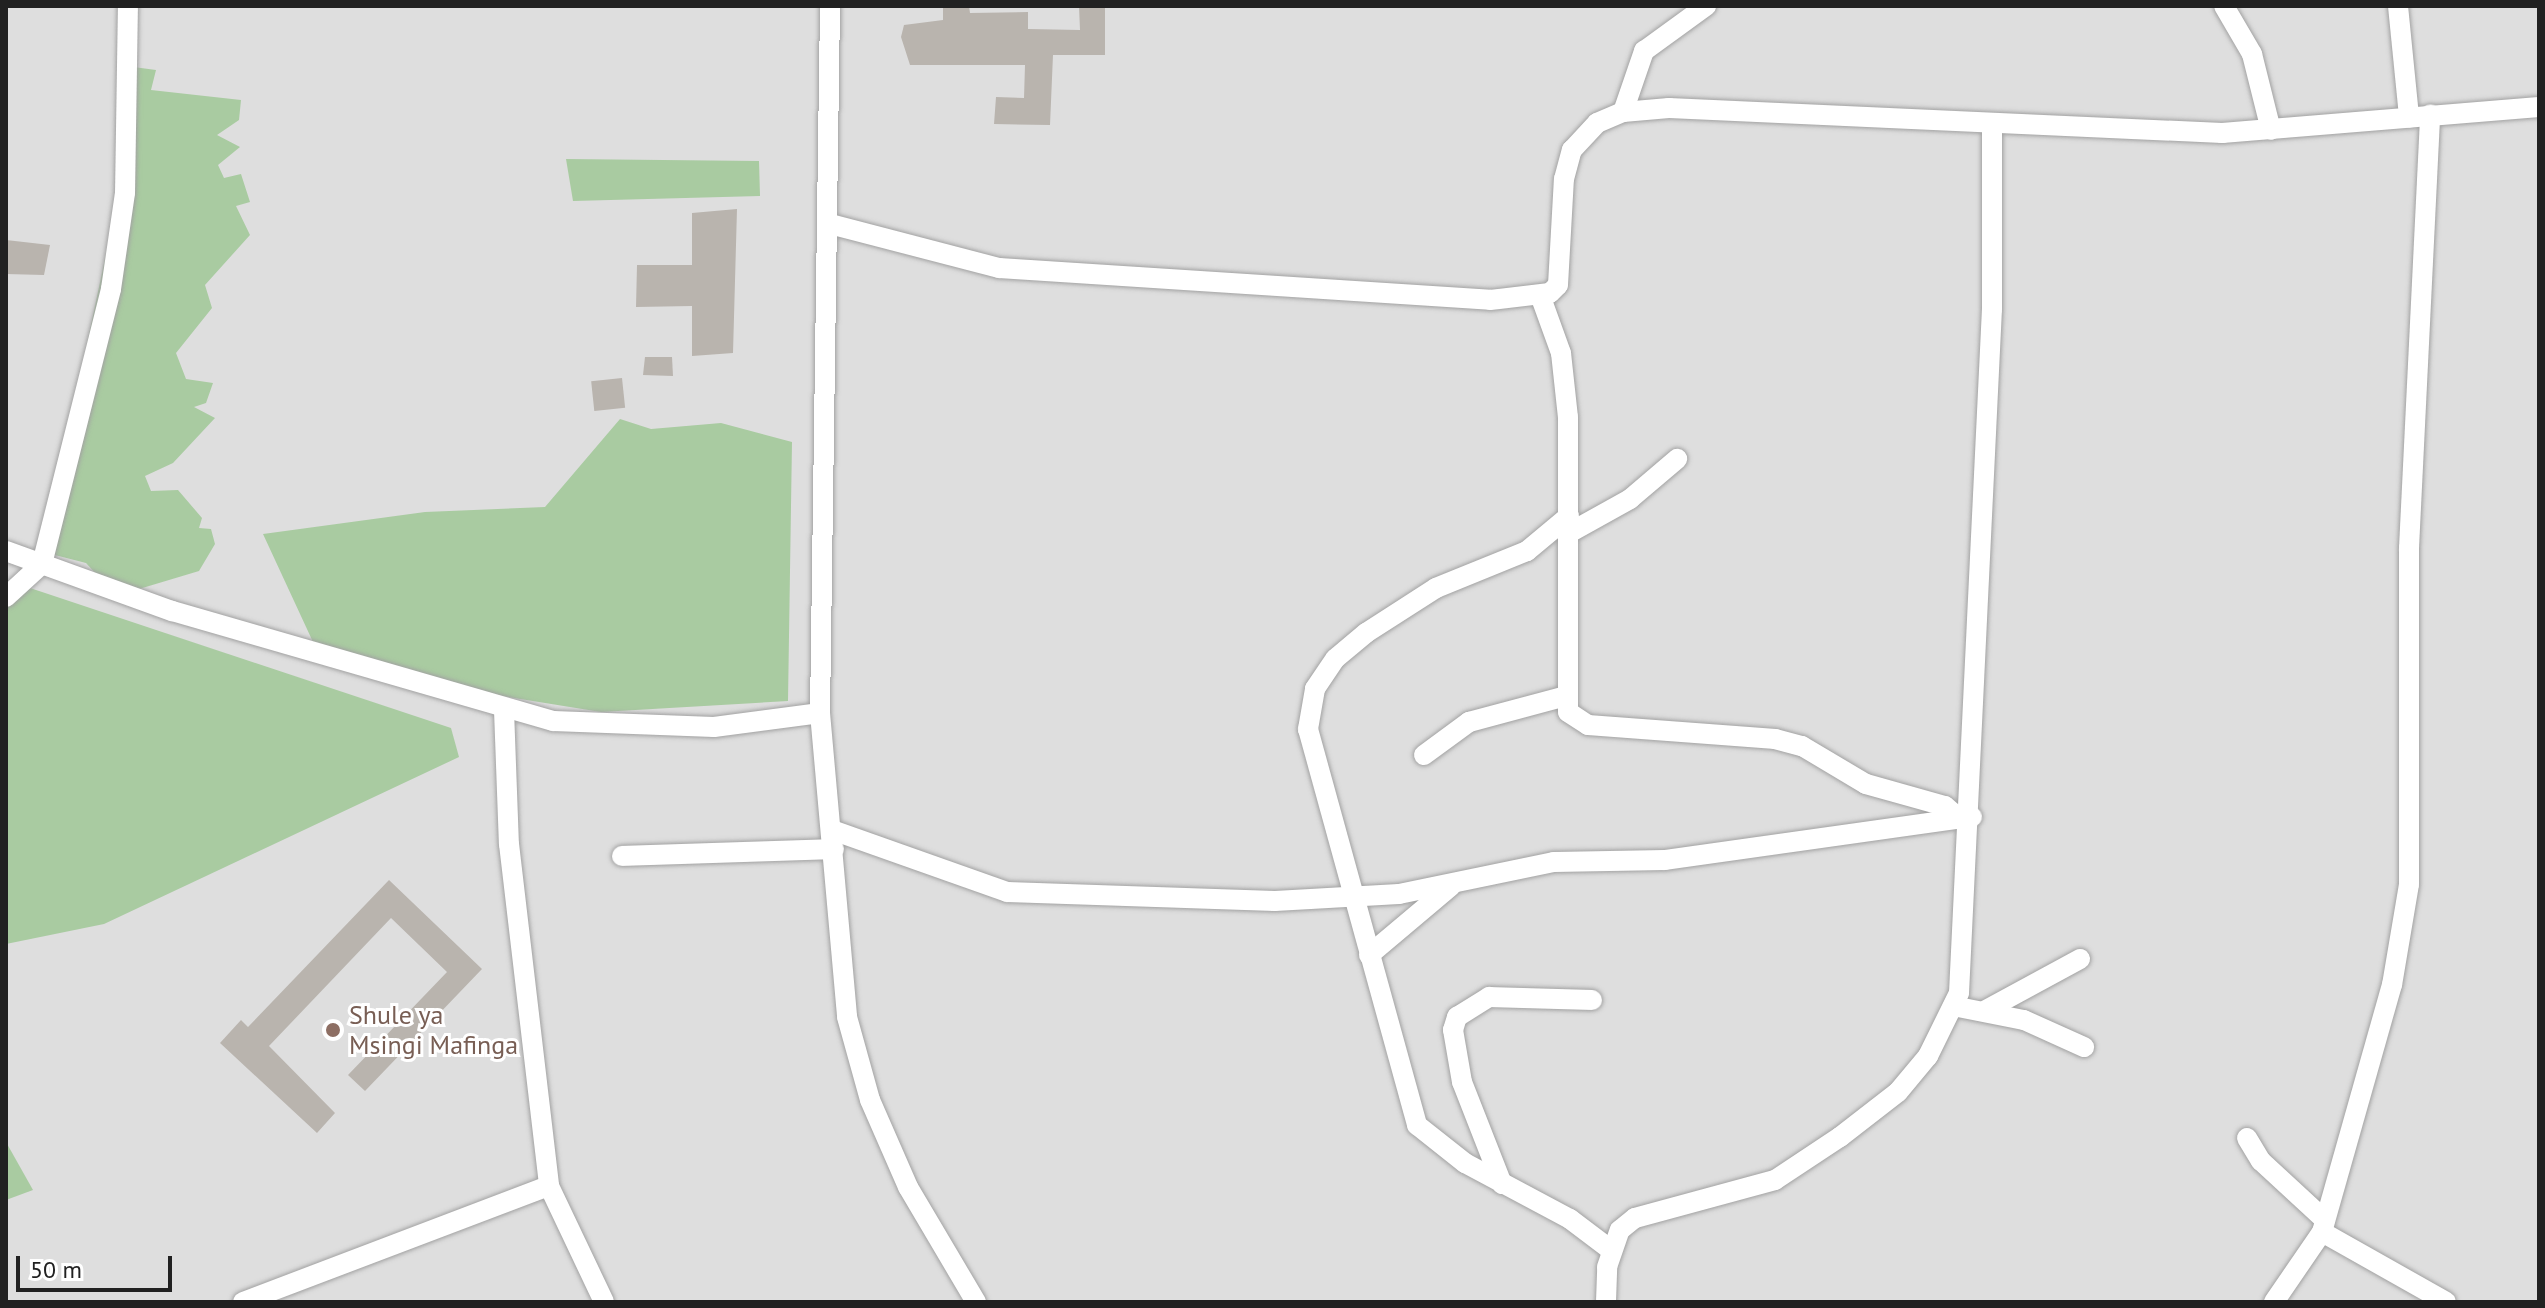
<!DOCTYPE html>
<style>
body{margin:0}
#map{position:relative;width:2545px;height:1308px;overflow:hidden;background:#f0eee8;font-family:"PT Sans",sans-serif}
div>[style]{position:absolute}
.residential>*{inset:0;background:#dedede;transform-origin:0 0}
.forest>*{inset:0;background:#a9cba1}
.building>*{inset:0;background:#b9b4ae;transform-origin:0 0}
.roads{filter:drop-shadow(0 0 2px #a2a2a2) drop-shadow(0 0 2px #a2a2a2)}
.street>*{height:20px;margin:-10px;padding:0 10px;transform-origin:10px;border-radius:10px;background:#fff}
.dots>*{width:22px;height:22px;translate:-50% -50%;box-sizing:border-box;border:4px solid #fff;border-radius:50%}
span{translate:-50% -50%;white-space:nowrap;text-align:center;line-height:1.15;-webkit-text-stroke:6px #fff;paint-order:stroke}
.education-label{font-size:26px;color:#785e54}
.left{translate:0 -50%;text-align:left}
.frame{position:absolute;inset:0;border:8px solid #212121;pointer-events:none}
.scale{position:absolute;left:16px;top:1256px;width:156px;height:36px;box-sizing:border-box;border:4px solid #212121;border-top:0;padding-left:10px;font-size:24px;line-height:28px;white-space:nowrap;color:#212121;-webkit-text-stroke:6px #fff;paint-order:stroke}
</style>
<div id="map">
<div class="residential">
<div style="left:6px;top:6px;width:2533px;height:1296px"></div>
</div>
<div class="forest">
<div style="clip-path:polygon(126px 66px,156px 70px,151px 90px,241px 100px,239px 120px,217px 135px,240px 147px,218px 165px,224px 178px,241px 174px,250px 202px,236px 206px,250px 235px,205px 285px,212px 308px,176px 353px,186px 379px,213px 383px,206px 403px,194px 407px,215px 418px,173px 463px,145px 476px,151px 491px,178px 490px,202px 518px,199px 528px,211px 529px,215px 544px,199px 571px,139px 589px,98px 576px,86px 563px,43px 552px,117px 202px)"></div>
<div style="clip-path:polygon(566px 159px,759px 161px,760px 196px,573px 201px)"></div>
<div style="clip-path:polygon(620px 419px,651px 429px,721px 423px,792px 442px,788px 701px,601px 712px,446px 687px,313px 642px,263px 534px,425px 512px,545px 507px)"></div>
<div style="clip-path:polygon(6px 580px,451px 728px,459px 757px,104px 924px,6px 944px)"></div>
<div style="clip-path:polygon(6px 1142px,33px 1190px,6px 1200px)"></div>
</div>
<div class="building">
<div style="clip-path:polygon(943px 6px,969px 6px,970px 13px,1028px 12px,1028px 29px,1080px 30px,1079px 6px,1105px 6px,1105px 55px,1053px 55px,1050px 125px,994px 124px,996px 97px,1024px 98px,1025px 65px,910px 65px,901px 37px,904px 25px,943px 20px)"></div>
<div style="clip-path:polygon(737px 209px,733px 353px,692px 356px,692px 306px,636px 307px,637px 265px,692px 265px,692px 213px)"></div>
<div style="clip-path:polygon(6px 240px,50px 245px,44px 275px,6px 274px)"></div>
<div style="clip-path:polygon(645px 357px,672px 357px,673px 376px,643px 375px)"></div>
<div style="left:622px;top:378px;width:30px;height:31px;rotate:84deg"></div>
<div style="clip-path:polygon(389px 880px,482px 969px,365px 1091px,348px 1075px,447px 972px,391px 918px,269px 1046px,335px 1113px,317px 1133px,220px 1043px,241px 1020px,248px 1027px)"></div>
</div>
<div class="roads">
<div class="street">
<div style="left:830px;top:6px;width:707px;rotate:90.81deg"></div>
<div style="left:820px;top:713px;width:305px;rotate:84.9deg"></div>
<div style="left:847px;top:1017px;width:86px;rotate:74.5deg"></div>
<div style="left:870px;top:1100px;width:95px;rotate:66.4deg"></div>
<div style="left:908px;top:1187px;width:134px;rotate:59.4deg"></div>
<div style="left:2224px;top:6px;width:56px;rotate:59.7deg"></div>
<div style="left:2252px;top:54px;width:78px;rotate:76deg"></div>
<div style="left:2398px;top:6px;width:112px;rotate:84.3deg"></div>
<div style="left:1623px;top:112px;width:65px;rotate:-71deg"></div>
<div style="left:1644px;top:51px;width:77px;rotate:-36deg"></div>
<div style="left:830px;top:224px;width:175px;rotate:14.6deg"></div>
<div style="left:999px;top:268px;width:492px;rotate:3.7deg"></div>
<div style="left:1490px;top:300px;width:60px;rotate:-6.7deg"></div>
<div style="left:1550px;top:293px;width:11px;rotate:-45deg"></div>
<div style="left:1558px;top:285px;width:106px;rotate:-86.8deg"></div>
<div style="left:1564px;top:179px;width:30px;rotate:-75deg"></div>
<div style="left:1572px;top:150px;width:37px;rotate:-47deg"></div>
<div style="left:1597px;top:123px;width:28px;rotate:-23deg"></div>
<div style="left:1623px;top:112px;width:46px;rotate:-5deg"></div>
<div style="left:1669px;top:108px;width:554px;rotate:2.59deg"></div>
<div style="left:2222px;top:133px;width:318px;rotate:-4.7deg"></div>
<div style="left:1540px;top:295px;width:62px;rotate:70.1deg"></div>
<div style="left:1561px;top:353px;width:64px;rotate:83.8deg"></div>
<div style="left:1568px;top:417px;width:295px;rotate:90deg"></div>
<div style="left:1568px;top:712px;width:24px;rotate:33deg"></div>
<div style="left:1588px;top:725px;width:188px;rotate:4.3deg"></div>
<div style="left:1775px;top:739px;width:28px;rotate:15deg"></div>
<div style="left:1802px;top:746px;width:74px;rotate:30.7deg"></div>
<div style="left:1866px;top:784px;width:82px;rotate:15.6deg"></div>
<div style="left:1945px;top:806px;width:20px;rotate:41deg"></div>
<div style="left:1569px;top:516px;width:55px;rotate:140.2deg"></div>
<div style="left:1527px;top:551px;width:98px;rotate:157.9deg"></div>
<div style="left:1436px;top:588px;width:83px;rotate:147.3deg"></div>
<div style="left:1366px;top:633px;width:40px;rotate:140deg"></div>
<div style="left:1335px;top:659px;width:36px;rotate:124deg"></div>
<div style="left:1315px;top:689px;width:41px;rotate:99.9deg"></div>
<div style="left:1308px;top:729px;width:411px;rotate:74.6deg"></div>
<div style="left:1417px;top:1125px;width:61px;rotate:38.4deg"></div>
<div style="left:1465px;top:1163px;width:119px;rotate:28.1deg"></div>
<div style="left:1570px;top:1219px;width:51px;rotate:37.1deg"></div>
<div style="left:1569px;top:533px;width:70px;rotate:-29.1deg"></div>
<div style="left:1630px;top:499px;width:62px;rotate:-40.4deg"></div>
<div style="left:6px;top:551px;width:177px;rotate:19.9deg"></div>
<div style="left:172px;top:611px;width:397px;rotate:16.1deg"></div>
<div style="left:553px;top:721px;width:161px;rotate:2.1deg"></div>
<div style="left:714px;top:727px;width:107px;rotate:-7.5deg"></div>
<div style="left:6px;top:597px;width:49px;rotate:-42.5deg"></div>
<div style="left:42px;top:564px;width:284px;rotate:-75.9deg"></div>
<div style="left:111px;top:289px;width:97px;rotate:-81.7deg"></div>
<div style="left:125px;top:193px;width:187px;rotate:-89.1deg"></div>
<div style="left:504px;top:710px;width:134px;rotate:87.9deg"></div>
<div style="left:509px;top:844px;width:344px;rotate:83.3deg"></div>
<div style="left:549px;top:1186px;width:128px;rotate:64.6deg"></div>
<div style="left:1424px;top:755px;width:56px;rotate:-36.3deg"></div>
<div style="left:1469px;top:722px;width:100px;rotate:-15deg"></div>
<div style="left:832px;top:830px;width:186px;rotate:19.5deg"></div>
<div style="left:1007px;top:892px;width:268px;rotate:1.9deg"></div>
<div style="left:1275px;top:901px;width:124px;rotate:-3.2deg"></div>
<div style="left:1399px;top:894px;width:158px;rotate:-11.7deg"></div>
<div style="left:1554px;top:862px;width:111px;rotate:-1deg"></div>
<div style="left:1665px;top:860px;width:310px;rotate:-8deg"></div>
<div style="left:622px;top:856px;width:212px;rotate:-1.9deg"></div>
<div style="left:1369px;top:955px;width:107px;rotate:-40.1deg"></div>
<div style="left:1953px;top:1006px;width:72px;rotate:11.2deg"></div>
<div style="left:2024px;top:1020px;width:66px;rotate:24.2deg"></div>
<div style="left:1986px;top:1010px;width:107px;rotate:-28.5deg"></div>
<div style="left:2247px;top:1138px;width:27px;rotate:59deg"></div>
<div style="left:2261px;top:1161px;width:87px;rotate:42.7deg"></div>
<div style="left:1502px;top:1184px;width:110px;rotate:-111.4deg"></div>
<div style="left:1462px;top:1082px;width:53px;rotate:-99.8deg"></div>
<div style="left:1453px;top:1030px;width:14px;rotate:-73deg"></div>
<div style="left:1457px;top:1017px;width:38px;rotate:-32deg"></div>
<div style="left:1489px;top:997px;width:103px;rotate:1.7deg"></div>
<div style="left:2322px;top:1232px;width:142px;rotate:29.4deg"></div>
<div style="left:243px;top:1302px;width:327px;rotate:-20.8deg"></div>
<div style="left:1606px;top:1302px;width:35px;rotate:-88deg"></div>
<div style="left:1607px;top:1267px;width:39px;rotate:-71deg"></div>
<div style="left:1620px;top:1230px;width:19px;rotate:-39deg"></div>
<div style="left:1635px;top:1218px;width:145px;rotate:-15.2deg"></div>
<div style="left:1775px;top:1180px;width:78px;rotate:-33.5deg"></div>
<div style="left:1840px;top:1137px;width:73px;rotate:-37.8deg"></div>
<div style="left:1898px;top:1092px;width:47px;rotate:-50.2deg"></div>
<div style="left:1928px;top:1056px;width:70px;rotate:-63.8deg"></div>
<div style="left:1959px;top:993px;width:685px;rotate:-87.24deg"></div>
<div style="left:1992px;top:309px;width:183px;rotate:-90deg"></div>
<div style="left:2274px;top:1302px;width:85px;rotate:-55.6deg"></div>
<div style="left:2322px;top:1232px;width:257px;rotate:-74.2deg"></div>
<div style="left:2392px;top:985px;width:102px;rotate:-80.4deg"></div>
<div style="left:2409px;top:884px;width:336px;rotate:-90deg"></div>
<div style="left:2409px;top:548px;width:434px;rotate:-87.2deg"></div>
</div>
</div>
<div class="dots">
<div style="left:333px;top:1030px;background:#8d6e63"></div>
</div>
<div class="education-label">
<span class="left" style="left:349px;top:1030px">Shule ya<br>Msingi Mafinga</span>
</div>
<div class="frame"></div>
<div class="scale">50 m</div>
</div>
